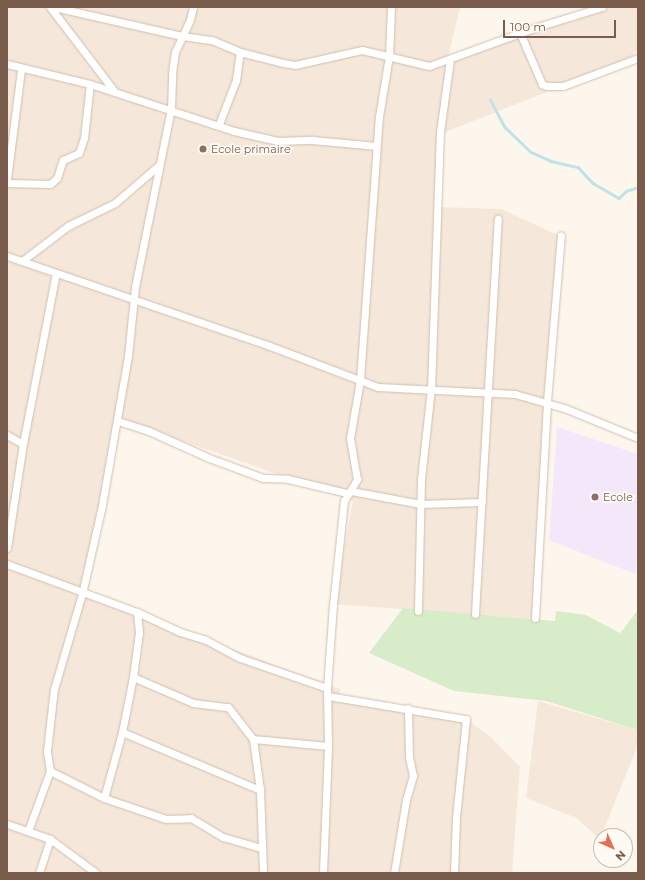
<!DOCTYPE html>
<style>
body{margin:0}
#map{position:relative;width:645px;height:880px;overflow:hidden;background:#fdf6ec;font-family:Montserrat,sans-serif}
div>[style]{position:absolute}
.residential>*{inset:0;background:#f5e8da}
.education>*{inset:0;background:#f3e8fa}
.green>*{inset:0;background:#d8ecc9}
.stream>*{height:2.5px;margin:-1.25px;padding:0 1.25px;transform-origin:1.25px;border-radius:1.25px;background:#bfe3e8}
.roads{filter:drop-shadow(0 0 1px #d1beb0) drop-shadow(0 0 1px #d1beb0)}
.street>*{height:7px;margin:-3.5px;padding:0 3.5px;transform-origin:3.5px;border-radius:3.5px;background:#fff}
.dots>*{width:11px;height:11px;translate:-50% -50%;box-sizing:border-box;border:2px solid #fffaf3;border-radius:50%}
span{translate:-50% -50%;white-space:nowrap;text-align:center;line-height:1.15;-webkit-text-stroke:3.5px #fffaf3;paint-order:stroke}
.education-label{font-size:11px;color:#785e54}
.left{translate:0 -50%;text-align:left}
.frame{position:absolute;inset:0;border:8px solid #7a5c4d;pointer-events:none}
.north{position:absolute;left:593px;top:828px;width:40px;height:40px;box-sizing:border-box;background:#fffaf3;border:1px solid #cabbb1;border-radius:50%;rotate:135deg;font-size:11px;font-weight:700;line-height:16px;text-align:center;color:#7a5c4d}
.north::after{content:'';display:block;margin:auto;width:14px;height:18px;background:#e76f51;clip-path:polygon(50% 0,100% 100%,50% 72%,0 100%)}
.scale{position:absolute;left:503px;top:20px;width:113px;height:18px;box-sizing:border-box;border:2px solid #7a5c4d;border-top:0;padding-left:5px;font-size:12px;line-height:14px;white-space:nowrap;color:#7a5c4d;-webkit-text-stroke:3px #fffaf3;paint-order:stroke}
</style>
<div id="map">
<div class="residential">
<div style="clip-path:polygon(7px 7px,460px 7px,447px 61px,603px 7px,638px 7px,638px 50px,628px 60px,443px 133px,439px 207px,501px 209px,558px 235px,534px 619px,333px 604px,353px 501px,115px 417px,84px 594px,340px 689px,340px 697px,466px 719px,491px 737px,520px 767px,512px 873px,7px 873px)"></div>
<div style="clip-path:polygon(538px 701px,638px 730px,638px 745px,600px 839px,576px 818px,526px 798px)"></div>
</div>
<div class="education">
<div style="clip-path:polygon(557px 427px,638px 454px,638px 556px,635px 574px,549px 540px)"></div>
</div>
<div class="green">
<div style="clip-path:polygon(403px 608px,555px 621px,556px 611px,586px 615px,620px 633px,638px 610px,638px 730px,546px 701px,454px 691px,369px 653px)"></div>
</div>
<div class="stream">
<div style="left:490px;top:99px;width:32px;rotate:62deg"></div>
<div style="left:505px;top:127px;width:36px;rotate:44deg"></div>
<div style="left:531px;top:152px;width:22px;rotate:24deg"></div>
<div style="left:551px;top:161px;width:28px;rotate:13deg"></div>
<div style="left:578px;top:167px;width:22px;rotate:47deg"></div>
<div style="left:593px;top:183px;width:30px;rotate:30deg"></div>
<div style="left:619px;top:198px;width:10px;rotate:-45deg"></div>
<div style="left:626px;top:191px;width:13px;rotate:-18deg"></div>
</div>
<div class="roads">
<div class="street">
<div style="left:50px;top:7px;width:107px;rotate:52.6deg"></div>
<div style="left:54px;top:7px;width:131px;rotate:12.8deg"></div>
<div style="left:182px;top:36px;width:30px;rotate:8deg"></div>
<div style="left:212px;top:40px;width:30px;rotate:23deg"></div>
<div style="left:240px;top:52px;width:44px;rotate:14.3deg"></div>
<div style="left:283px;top:63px;width:12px;rotate:9deg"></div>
<div style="left:295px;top:65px;width:69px;rotate:-12.6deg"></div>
<div style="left:362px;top:50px;width:69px;rotate:13.4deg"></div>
<div style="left:429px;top:66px;width:115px;rotate:-19.9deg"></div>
<div style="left:537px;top:27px;width:68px;rotate:-17.1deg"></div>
<div style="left:520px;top:33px;width:56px;rotate:66.7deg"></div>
<div style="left:542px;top:84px;width:5px;rotate:22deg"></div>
<div style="left:547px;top:86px;width:16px"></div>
<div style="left:563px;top:86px;width:80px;rotate:-20.5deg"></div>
<div style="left:7px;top:64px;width:85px;rotate:13.5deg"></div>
<div style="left:90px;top:84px;width:151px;rotate:18.1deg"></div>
<div style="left:234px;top:131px;width:45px;rotate:12.8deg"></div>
<div style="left:278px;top:141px;width:34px;rotate:-2deg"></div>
<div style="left:312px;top:140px;width:65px;rotate:5.3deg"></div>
<div style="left:219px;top:124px;width:47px;rotate:-68.9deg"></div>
<div style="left:236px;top:80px;width:28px;rotate:-82deg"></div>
<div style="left:7px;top:179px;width:111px;rotate:-82.7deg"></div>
<div style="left:7px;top:183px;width:43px;rotate:1.3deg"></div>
<div style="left:50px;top:184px;width:9px;rotate:-41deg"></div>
<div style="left:57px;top:178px;width:19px;rotate:-72deg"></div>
<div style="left:63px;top:160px;width:17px;rotate:-24deg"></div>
<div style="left:79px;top:153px;width:16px;rotate:-72deg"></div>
<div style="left:84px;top:138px;width:54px;rotate:-83.7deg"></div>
<div style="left:7px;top:256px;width:278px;rotate:18.9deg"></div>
<div style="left:270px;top:346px;width:116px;rotate:20.8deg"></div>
<div style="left:378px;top:387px;width:137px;rotate:2.9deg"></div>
<div style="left:515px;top:394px;width:54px;rotate:16.1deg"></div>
<div style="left:567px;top:409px;width:77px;rotate:22.2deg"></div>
<div style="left:22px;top:261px;width:58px;rotate:-37.3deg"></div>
<div style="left:68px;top:226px;width:52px;rotate:-26.1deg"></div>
<div style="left:115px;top:203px;width:58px;rotate:-40.8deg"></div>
<div style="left:118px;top:421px;width:33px;rotate:18deg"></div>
<div style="left:149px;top:431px;width:66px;rotate:24.2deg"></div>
<div style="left:209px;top:458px;width:58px;rotate:20.3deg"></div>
<div style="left:263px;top:478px;width:25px;rotate:2deg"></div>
<div style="left:288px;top:479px;width:61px;rotate:13.3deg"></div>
<div style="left:7px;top:435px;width:18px;rotate:29deg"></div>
<div style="left:351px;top:491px;width:71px;rotate:10.5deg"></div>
<div style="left:421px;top:504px;width:61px;rotate:-1.9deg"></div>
<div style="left:7px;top:548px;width:105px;rotate:-81.3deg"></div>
<div style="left:23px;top:444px;width:174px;rotate:-79.1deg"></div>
<div style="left:7px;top:564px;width:139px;rotate:20.3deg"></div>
<div style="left:137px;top:612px;width:47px;rotate:24.9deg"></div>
<div style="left:180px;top:632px;width:27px;rotate:17deg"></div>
<div style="left:206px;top:640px;width:38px;rotate:28deg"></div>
<div style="left:240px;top:658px;width:92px;rotate:19deg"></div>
<div style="left:418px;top:611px;width:132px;rotate:-88.7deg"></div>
<div style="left:421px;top:479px;width:91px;rotate:-83.7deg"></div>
<div style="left:431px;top:389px;width:257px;rotate:-88deg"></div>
<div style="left:440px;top:132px;width:74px;rotate:-82.2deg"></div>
<div style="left:475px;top:614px;width:396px;rotate:-86.7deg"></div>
<div style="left:535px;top:618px;width:217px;rotate:-86.8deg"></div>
<div style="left:547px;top:401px;width:166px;rotate:-85.2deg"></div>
<div style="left:133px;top:677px;width:65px;rotate:23.4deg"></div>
<div style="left:193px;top:703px;width:35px;rotate:7deg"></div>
<div style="left:228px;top:707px;width:41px;rotate:52deg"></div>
<div style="left:253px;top:739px;width:75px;rotate:5.3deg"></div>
<div style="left:328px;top:696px;width:140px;rotate:9.5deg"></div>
<div style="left:466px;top:719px;width:100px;rotate:95.8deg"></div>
<div style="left:456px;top:818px;width:55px;rotate:92.1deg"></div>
<div style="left:122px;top:732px;width:150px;rotate:22.8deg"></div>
<div style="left:253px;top:739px;width:51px;rotate:82.2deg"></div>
<div style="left:260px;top:790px;width:83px;rotate:87.9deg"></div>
<div style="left:50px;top:771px;width:60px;rotate:26.6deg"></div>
<div style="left:104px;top:798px;width:65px;rotate:18.7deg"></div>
<div style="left:166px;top:819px;width:25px;rotate:-2deg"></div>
<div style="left:191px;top:818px;width:37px;rotate:31deg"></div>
<div style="left:223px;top:837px;width:40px;rotate:16deg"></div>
<div style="left:104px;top:798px;width:68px;rotate:-74.7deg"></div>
<div style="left:122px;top:732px;width:56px;rotate:-78.7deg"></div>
<div style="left:133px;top:677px;width:45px;rotate:-82.4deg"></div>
<div style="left:139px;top:632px;width:20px;rotate:-96deg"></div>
<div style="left:7px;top:824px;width:46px;rotate:19.2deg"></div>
<div style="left:50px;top:839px;width:57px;rotate:36.5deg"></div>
<div style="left:28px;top:831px;width:64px;rotate:-69.9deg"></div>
<div style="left:50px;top:771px;width:20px;rotate:-99deg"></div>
<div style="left:47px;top:751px;width:62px;rotate:-83.6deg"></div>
<div style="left:54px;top:689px;width:99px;rotate:-73.6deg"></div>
<div style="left:82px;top:594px;width:91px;rotate:-77.3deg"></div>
<div style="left:102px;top:505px;width:151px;rotate:-80.1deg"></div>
<div style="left:128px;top:356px;width:69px;rotate:-84.2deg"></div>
<div style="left:135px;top:287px;width:182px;rotate:-78.6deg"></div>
<div style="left:171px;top:109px;width:36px;rotate:-88deg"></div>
<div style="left:172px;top:73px;width:21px;rotate:-82deg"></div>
<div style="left:175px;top:52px;width:35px;rotate:-65deg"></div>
<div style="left:190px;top:20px;width:13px;rotate:-77deg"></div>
<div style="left:39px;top:873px;width:36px;rotate:-72deg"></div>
<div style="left:323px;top:873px;width:127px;rotate:-87.7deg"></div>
<div style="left:328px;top:746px;width:58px;rotate:-91deg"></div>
<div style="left:327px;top:688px;width:83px;rotate:-85.9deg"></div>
<div style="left:333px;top:605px;width:105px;rotate:-84deg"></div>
<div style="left:344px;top:501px;width:26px;rotate:-59deg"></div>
<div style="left:357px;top:479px;width:42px;rotate:-99.7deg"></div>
<div style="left:350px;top:438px;width:59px;rotate:-80.2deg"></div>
<div style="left:360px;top:380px;width:264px;rotate:-85.9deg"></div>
<div style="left:379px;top:117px;width:62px;rotate:-80.7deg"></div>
<div style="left:389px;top:56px;width:49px;rotate:-87.7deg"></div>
<div style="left:394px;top:873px;width:74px;rotate:-80.7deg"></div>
<div style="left:406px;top:800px;width:25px;rotate:-74deg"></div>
<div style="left:413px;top:776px;width:19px;rotate:-102deg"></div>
<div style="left:409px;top:757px;width:49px;rotate:-91.2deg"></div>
</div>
</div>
<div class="dots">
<div style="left:203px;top:149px;background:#8d6e63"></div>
<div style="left:595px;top:497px;background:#8d6e63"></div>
</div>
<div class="education-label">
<span class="left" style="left:211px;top:149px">Ecole primaire</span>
<span class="left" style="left:603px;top:497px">Ecole</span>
</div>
<div class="frame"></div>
<div class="north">N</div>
<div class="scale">100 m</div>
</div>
